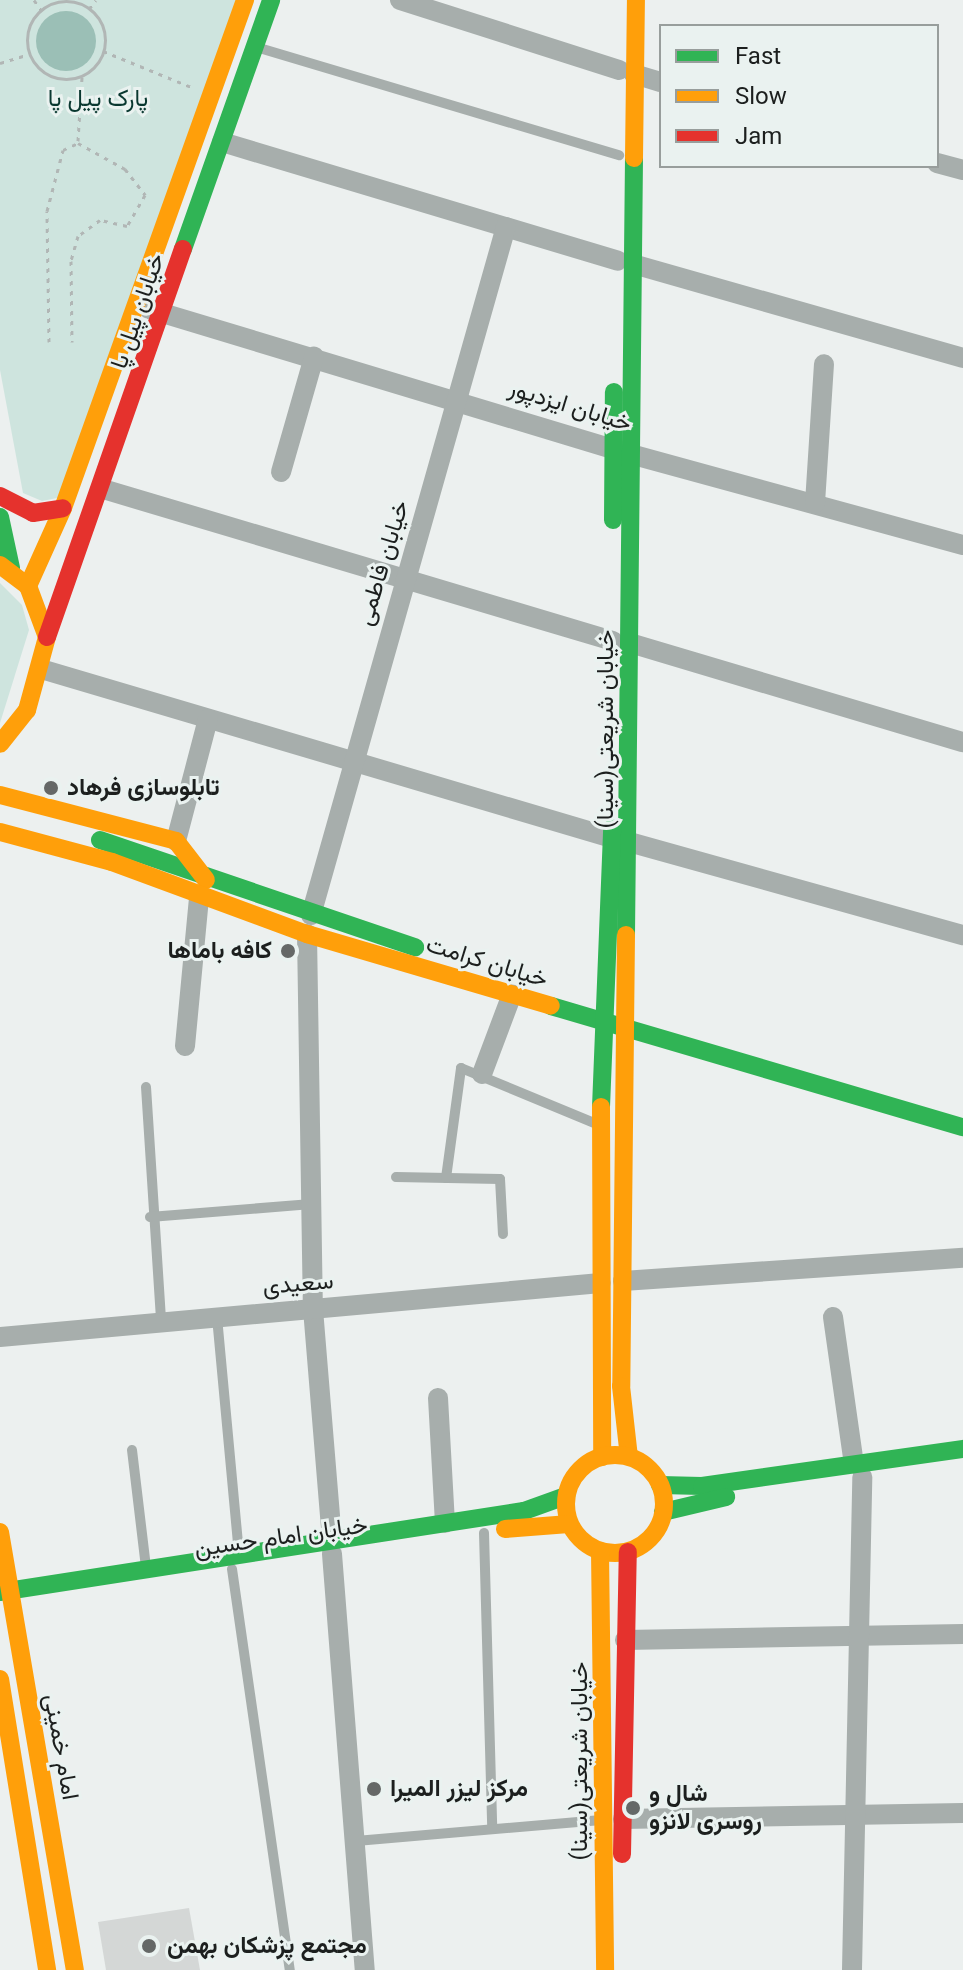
<!DOCTYPE html>
<meta charset="utf-8">
<style>
body{margin:0}
#map{position:relative;width:963px;height:1970px;overflow:hidden;background:#ecf0ef;font-family:Roboto,Vazirmatn,sans-serif}
div>[style]{position:absolute}
.green>*{inset:0;background:#cee4de}
.water>*{inset:0;background:#9bbfb6}
.round{border-radius:50%}
.building>*{inset:0;background:#d4d7d6}
.path>*{height:3px;margin-top:-1.5px;transform-origin:0;background:repeating-linear-gradient(90deg,#b1b6b5 0 4px,transparent 0 10px)}
.path>.ring{margin:-1.5px;padding:0;box-sizing:content-box;background:none;border:3px solid #b1b6b5;border-radius:50%}
.lane>*{height:10px;margin:-5px;padding:0 5px;transform-origin:5px;border-radius:5px;background:#a7aeac}
.street>*{height:20px;margin:-10px;padding:0 10px;transform-origin:10px;border-radius:10px;background:#a7aeac}
.fast>*{height:18px;margin:-9px;padding:0 9px;transform-origin:9px;border-radius:9px;background:#30b455}
.slow>*{height:18px;margin:-9px;padding:0 9px;transform-origin:9px;border-radius:9px;background:#ff9f0a}
.slow>.ring{margin:-9px;padding:0;box-sizing:content-box;background:none;border:18px solid #ff9f0a;border-radius:50%}
.jam>*{height:18px;margin:-9px;padding:0 9px;transform-origin:9px;border-radius:9px;background:#e5322d}
.dots>*{width:22px;height:22px;translate:-50% -50%;box-sizing:border-box;border:4px solid #eaf2f0;border-radius:50%}
span{translate:-50% -50%;white-space:nowrap;text-align:center;line-height:1.15;-webkit-text-stroke:6px #eaf2f0;paint-order:stroke}
.park-label{font-size:24px;color:#093830}
.street-label{font-size:24px;color:#1c1f1e}
.poi-label{font-size:24px;color:#1c1f1e;font-weight:700}
.left{translate:0 -50%;text-align:left}
.right{translate:-100% -50%;text-align:right}
.legend{position:absolute;left:659px;top:24px;width:280px;height:144px;box-sizing:border-box;background:#eaf2f0;border:2px solid #989e9c;margin:0;padding:10px 14px;list-style:none;font-size:24px;color:#1c1f1e}
.legend li{display:flex;align-items:center;gap:16px;height:40px}
.legend b{width:40px;border:2px solid #989e9c}
</style>
<div id="map">
<div class="green">
<div style="clip-path:polygon(0 0,238px 0,62px 497px,42px 501px,23px 493px,0 370px)"></div>
<div style="clip-path:polygon(0 583px,22px 605px,29px 630px,0 723px)"></div>
</div>
<div class="water">
<div class="round" style="left:36px;top:11px;width:60px;height:60px"></div>
</div>
<div class="building">
<div style="clip-path:polygon(189px 1908px,200px 1970px,106px 1970px,98px 1922px)"></div>
</div>
<div class="path">
<div style="left:34px;top:0;width:12px;rotate:55deg"></div>
<div class="ring" style="left:27px;top:1px;width:75px;height:75px"></div>
<div style="left:89px;top:9px;width:11px;rotate:-52deg"></div>
<div style="left:103px;top:51px;width:95px;rotate:22.2deg"></div>
<div style="left:0;top:63px;width:30px;rotate:-17deg"></div>
<div style="left:78px;top:141px;width:64px;rotate:-86.4deg"></div>
<div style="left:49px;top:342px;width:131px;rotate:-90.9deg"></div>
<div style="left:47px;top:211px;width:63px;rotate:-75.3deg"></div>
<div style="left:63px;top:150px;width:17px;rotate:-25deg"></div>
<div style="left:78px;top:143px;width:54px;rotate:29deg"></div>
<div style="left:125px;top:169px;width:33px;rotate:52deg"></div>
<div style="left:145px;top:195px;width:36px;rotate:120deg"></div>
<div style="left:127px;top:226px;width:28px;rotate:-167deg"></div>
<div style="left:100px;top:220px;width:27px;rotate:144deg"></div>
<div style="left:78px;top:236px;width:26px;rotate:106deg"></div>
<div style="left:71px;top:261px;width:81px;rotate:89.3deg"></div>
</div>
<div class="lane">
<div style="left:256px;top:47px;width:379px;rotate:16.6deg"></div>
<div style="left:146px;top:1087px;width:235px;rotate:86.3deg"></div>
<div style="left:396px;top:1177px;width:104px;rotate:1.1deg"></div>
<div style="left:500px;top:1179px;width:55px;rotate:86.9deg"></div>
<div style="left:446px;top:1178px;width:111px;rotate:-82.2deg"></div>
<div style="left:461px;top:1068px;width:149px;rotate:22.4deg"></div>
<div style="left:150px;top:1217px;width:162px;rotate:-4.6deg"></div>
<div style="left:217px;top:1317px;width:238px;rotate:84.7deg"></div>
<div style="left:132px;top:1450px;width:118px;rotate:83.2deg"></div>
<div style="left:484px;top:1533px;width:295px;rotate:88.4deg"></div>
<div style="left:232px;top:1569px;width:405px;rotate:81.8deg"></div>
<div style="left:356px;top:1841px;width:246px;rotate:-4.9deg"></div>
</div>
<div class="street">
<div style="left:400px;top:0;width:230px;rotate:17.7deg"></div>
<div style="left:634px;top:74px;width:28px;rotate:17deg"></div>
<div style="left:222px;top:142px;width:413px;rotate:16.7deg"></div>
<div style="left:937px;top:163px;width:27px;rotate:15deg"></div>
<div style="left:633px;top:264px;width:343px;rotate:15.9deg"></div>
<div style="left:149px;top:309px;width:484px;rotate:16.8deg"></div>
<div style="left:612px;top:449px;width:364px;rotate:15.3deg"></div>
<div style="left:281px;top:472px;width:120px;rotate:-74deg"></div>
<div style="left:103px;top:489px;width:532px;rotate:16.6deg"></div>
<div style="left:815px;top:503px;width:139px;rotate:-86.3deg"></div>
<div style="left:630px;top:643px;width:347px;rotate:16.6deg"></div>
<div style="left:41px;top:669px;width:595px;rotate:16.49deg"></div>
<div style="left:176px;top:841px;width:126px;rotate:-75.3deg"></div>
<div style="left:629px;top:842px;width:347px;rotate:15.6deg"></div>
<div style="left:311px;top:915px;width:715px;rotate:-74.18deg"></div>
<div style="left:307px;top:934px;width:375px;rotate:89.1deg"></div>
<div style="left:313px;top:1309px;width:232px;rotate:85.3deg"></div>
<div style="left:185px;top:1046px;width:150px;rotate:-84.6deg"></div>
<div style="left:482px;top:1074px;width:85px;rotate:-69.4deg"></div>
<div style="left:623px;top:1281px;width:341px;rotate:-3.9deg"></div>
<div style="left:833px;top:1317px;width:148px;rotate:81.9deg"></div>
<div style="left:0;top:1337px;width:603px;rotate:-5.13deg"></div>
<div style="left:438px;top:1398px;width:125px;rotate:86.8deg"></div>
<div style="left:332px;top:1554px;width:417px;rotate:85.5deg"></div>
<div style="left:625px;top:1640px;width:338px;rotate:-1deg"></div>
<div style="left:623px;top:1819px;width:340px;rotate:-1deg"></div>
<div style="left:852px;top:1970px;width:493px;rotate:-88.8deg"></div>
</div>
<div class="fast">
<div style="left:183px;top:249px;width:264px;rotate:-70.5deg"></div>
<div style="left:0;top:517px;width:52px;rotate:77.8deg"></div>
<div style="left:613px;top:520px;width:128px;rotate:-89.6deg"></div>
<div style="left:100px;top:840px;width:333px;rotate:18.8deg"></div>
<div style="left:626px;top:935px;width:777px;rotate:-89.41deg"></div>
<div style="left:551px;top:1006px;width:429px;rotate:16.4deg"></div>
<div style="left:601px;top:1107px;width:279px;rotate:-87.7deg"></div>
<div style="left:660px;top:1485px;width:42px;rotate:1.4deg"></div>
<div style="left:702px;top:1486px;width:264px;rotate:-8.1deg"></div>
<div style="left:663px;top:1512px;width:65px;rotate:-13.4deg"></div>
<div style="left:0;top:1592px;width:530px;rotate:-8.79deg"></div>
<div style="left:524px;top:1511px;width:45px;rotate:-19.7deg"></div>
</div>
<div class="slow">
<div style="left:634px;top:158px;width:158px;rotate:-89.3deg"></div>
<div style="left:0;top:565px;width:35px;rotate:37deg"></div>
<div style="left:28px;top:586px;width:54px;rotate:69.6deg"></div>
<div style="left:47px;top:637px;width:76px;rotate:105.3deg"></div>
<div style="left:27px;top:710px;width:43px;rotate:128.5deg"></div>
<div style="left:28px;top:586px;width:85px;rotate:-65.8deg"></div>
<div style="left:63px;top:508px;width:540px;rotate:-70.29deg"></div>
<div style="left:0;top:795px;width:182px;rotate:14.6deg"></div>
<div style="left:176px;top:841px;width:49px;rotate:52.4deg"></div>
<div style="left:0;top:832px;width:116px;rotate:15deg"></div>
<div style="left:112px;top:862px;width:208px;rotate:20.3deg"></div>
<div style="left:307px;top:934px;width:254px;rotate:16.4deg"></div>
<div style="left:626px;top:935px;width:451px;rotate:90.6deg"></div>
<div style="left:621px;top:1386px;width:71px;rotate:83.6deg"></div>
<div style="left:601px;top:1107px;width:350px;rotate:89.8deg"></div>
<div class="ring" style="left:566px;top:1455px;width:80px;height:80px"></div>
<div style="left:505px;top:1529px;width:64px;rotate:-4.5deg"></div>
<div style="left:0;top:1532px;width:444px;rotate:80.3deg"></div>
<div style="left:600px;top:1551px;width:419px;rotate:89.3deg"></div>
<div style="left:0;top:1679px;width:295px;rotate:80.8deg"></div>
</div>
<div class="jam">
<div style="left:0;top:496px;width:37px;rotate:27deg"></div>
<div style="left:33px;top:513px;width:30px;rotate:-9deg"></div>
<div style="left:47px;top:637px;width:411px;rotate:-70.7deg"></div>
<div style="left:622px;top:1854px;width:302px;rotate:-88.9deg"></div>
</div>
<div class="dots">
<div style="left:51px;top:788px;background:#656867"></div>
<div style="left:288px;top:951px;background:#656867"></div>
<div style="left:374px;top:1789px;background:#656867"></div>
<div style="left:633px;top:1808px;background:#656867"></div>
<div style="left:149px;top:1946px;background:#656867"></div>
</div>
<div class="park-label">
<span style="left:98px;top:99px">پارک پیل پا</span>
</div>
<div class="street-label">
<span style="left:138px;top:311px;rotate:-71deg">خیابان پیل پا</span>
<span style="left:570px;top:406px;rotate:17deg">خیابان ایزدپور</span>
<span style="left:383px;top:563px;rotate:-73deg">خیابان فاطمی</span>
<span style="left:606px;top:729px;rotate:-90deg">خیابان شریعتی(سینا)</span>
<span style="left:487px;top:962px;rotate:17deg">خیابان کرامت</span>
<span style="left:298px;top:1284px;rotate:-5deg">سعیدی</span>
<span style="left:281px;top:1537px;rotate:-8deg">خیابان امام حسین</span>
<span style="left:61px;top:1747px;rotate:80deg">امام خمینی</span>
<span style="left:580px;top:1761px;rotate:-90deg">خیابان شریعتی(سینا)</span>
</div>
<div class="poi-label">
<span class="left" style="left:67px;top:788px">تابلوسازی فرهاد</span>
<span class="right" style="left:272px;top:951px">کافه باماها</span>
<span class="left" style="left:390px;top:1789px">مرکز لیزر المیرا</span>
<span class="left" style="left:649px;top:1808px">شال و<br>روسری لانزو</span>
<span class="left" style="left:167px;top:1946px">مجتمع پزشکان بهمن</span>
</div>
<ul class="legend">
<li><b style="height:10px;background:#30b455"></b>Fast</li>
<li><b style="height:10px;background:#ff9f0a"></b>Slow</li>
<li><b style="height:10px;background:#e5322d"></b>Jam</li>
</ul>
</div>
